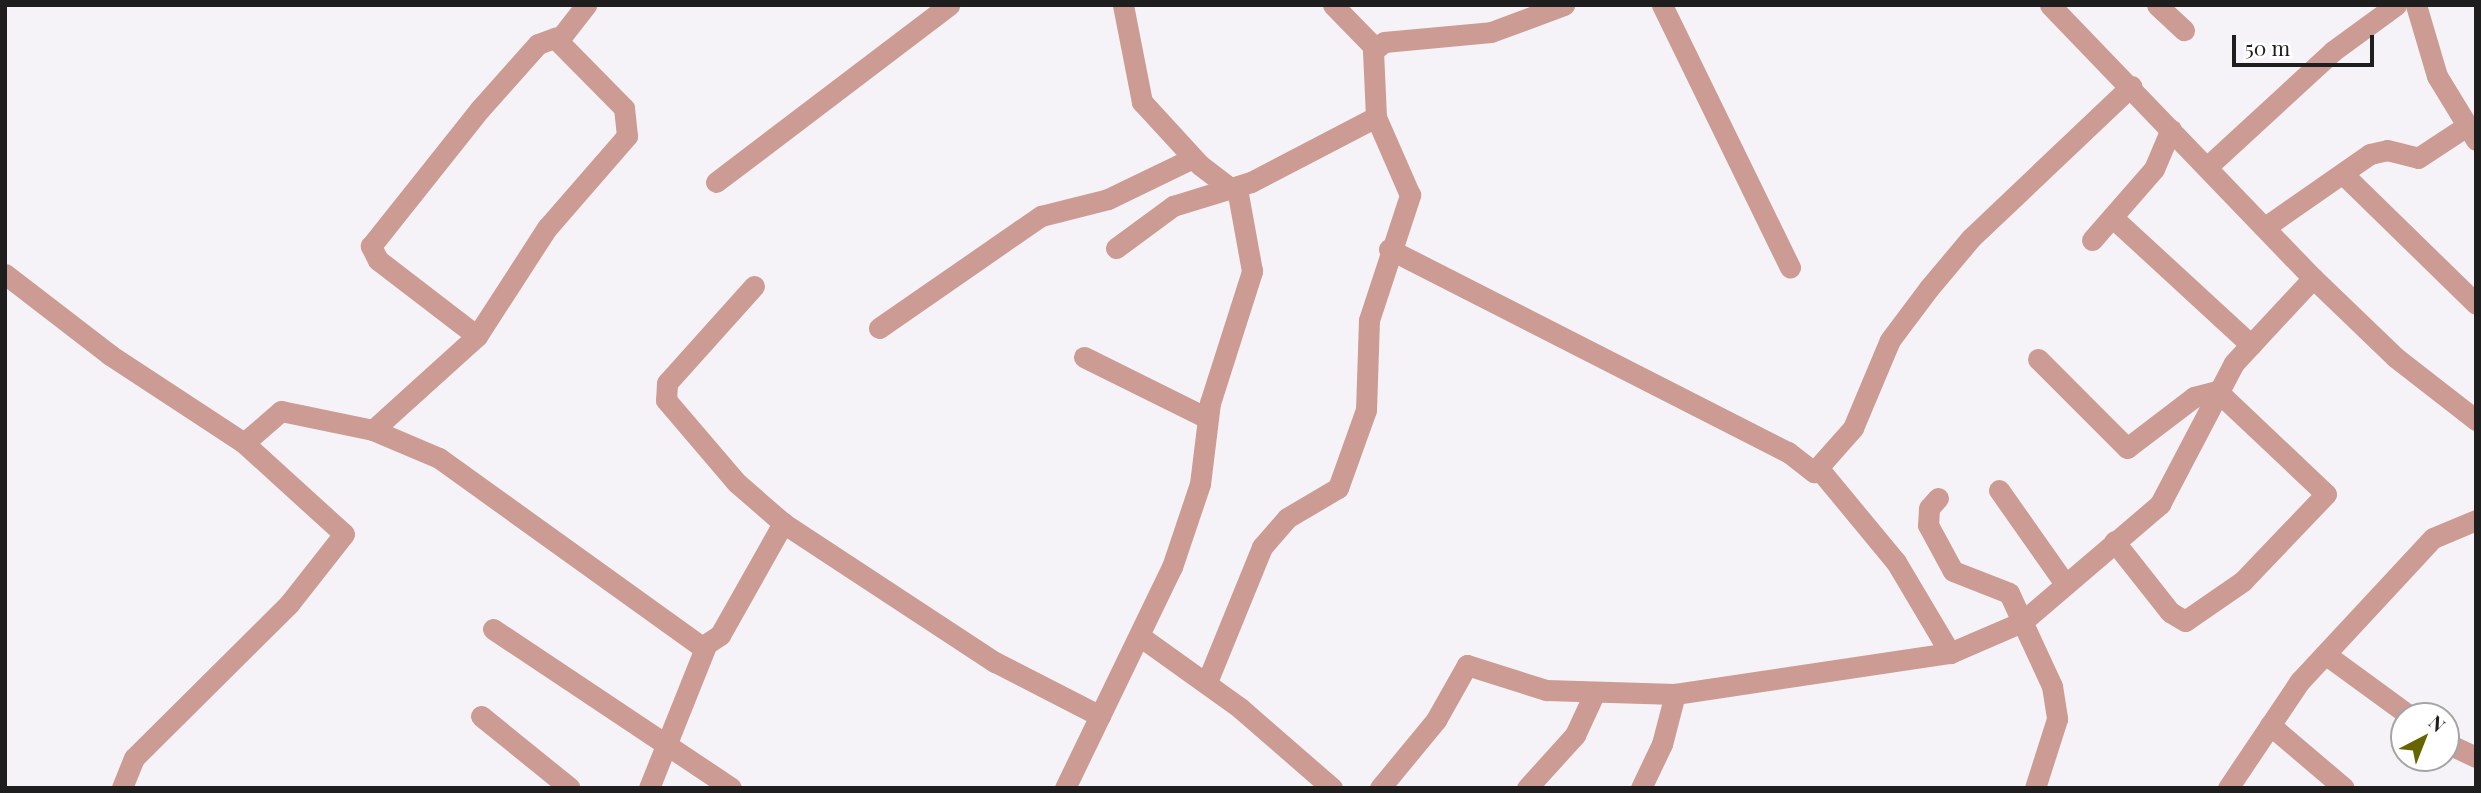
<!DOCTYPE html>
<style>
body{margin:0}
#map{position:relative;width:2481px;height:793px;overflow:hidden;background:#f5f3f7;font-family:"Playfair Display",serif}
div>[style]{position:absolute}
.minor>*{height:21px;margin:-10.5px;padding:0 10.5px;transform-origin:10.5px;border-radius:10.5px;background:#cc9b93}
span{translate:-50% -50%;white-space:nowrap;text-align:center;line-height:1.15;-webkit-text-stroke:5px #fff;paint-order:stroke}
.frame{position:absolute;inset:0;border:7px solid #1e1e1f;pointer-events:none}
.north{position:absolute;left:2390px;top:702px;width:70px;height:70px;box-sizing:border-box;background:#fff;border:2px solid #a5a5a5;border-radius:50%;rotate:42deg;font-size:19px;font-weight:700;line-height:28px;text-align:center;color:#1e1e1f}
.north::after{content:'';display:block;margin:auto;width:24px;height:32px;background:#666500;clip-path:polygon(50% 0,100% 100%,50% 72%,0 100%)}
.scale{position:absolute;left:2232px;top:35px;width:142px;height:32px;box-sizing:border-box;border:4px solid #1e1e1f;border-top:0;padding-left:9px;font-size:21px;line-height:24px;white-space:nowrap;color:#1e1e1f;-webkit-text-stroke:5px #fff;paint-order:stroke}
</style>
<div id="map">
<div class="minor">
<div style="left:1333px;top:5px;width:60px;rotate:45.7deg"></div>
<div style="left:1662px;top:5px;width:292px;rotate:64deg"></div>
<div style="left:2050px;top:5px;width:379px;rotate:46.1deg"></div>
<div style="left:2313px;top:278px;width:114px;rotate:43.9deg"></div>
<div style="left:2395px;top:357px;width:103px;rotate:37.9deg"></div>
<div style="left:2157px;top:5px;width:37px;rotate:43deg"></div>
<div style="left:2416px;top:5px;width:74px;rotate:73.5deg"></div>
<div style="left:2437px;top:76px;width:75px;rotate:58.6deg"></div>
<div style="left:2207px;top:167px;width:171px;rotate:-42.6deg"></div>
<div style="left:2333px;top:51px;width:78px;rotate:-36.1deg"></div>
<div style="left:2343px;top:174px;width:186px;rotate:44.3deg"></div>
<div style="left:716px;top:182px;width:293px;rotate:-37.2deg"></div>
<div style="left:2112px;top:217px;width:189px;rotate:42.6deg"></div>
<div style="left:2265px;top:227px;width:128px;rotate:-34.8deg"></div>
<div style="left:2370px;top:154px;width:17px;rotate:-13deg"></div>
<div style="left:2387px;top:150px;width:32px;rotate:14deg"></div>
<div style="left:2418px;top:158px;width:56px;rotate:-33.4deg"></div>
<div style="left:2092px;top:240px;width:94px;rotate:-48.9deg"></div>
<div style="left:2154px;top:169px;width:43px;rotate:-67deg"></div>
<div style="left:1116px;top:248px;width:71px;rotate:-36.4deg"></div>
<div style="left:1173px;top:206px;width:82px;rotate:-17.1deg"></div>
<div style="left:1251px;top:182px;width:141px;rotate:-27.5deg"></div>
<div style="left:1389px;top:249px;width:448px;rotate:27deg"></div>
<div style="left:1788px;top:452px;width:33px;rotate:38deg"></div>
<div style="left:1814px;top:472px;width:59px;rotate:-48.4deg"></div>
<div style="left:1853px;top:428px;width:95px;rotate:-67.2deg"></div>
<div style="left:1890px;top:340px;width:65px;rotate:-53.1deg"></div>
<div style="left:1929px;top:288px;width:65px;rotate:-50deg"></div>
<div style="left:1971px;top:238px;width:221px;rotate:-43.5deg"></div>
<div style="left:5px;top:274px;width:133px;rotate:37.6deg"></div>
<div style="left:110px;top:355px;width:160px;rotate:33.3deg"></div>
<div style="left:244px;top:443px;width:135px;rotate:42.3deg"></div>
<div style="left:344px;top:534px;width:89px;rotate:128.2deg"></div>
<div style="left:289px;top:604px;width:218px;rotate:135.2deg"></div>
<div style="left:134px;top:758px;width:32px;rotate:112deg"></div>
<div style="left:754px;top:286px;width:130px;rotate:131.9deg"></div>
<div style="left:667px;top:383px;width:17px;rotate:93deg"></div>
<div style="left:666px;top:400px;width:109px;rotate:49.5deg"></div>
<div style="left:737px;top:483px;width:61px;rotate:41deg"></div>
<div style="left:783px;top:523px;width:254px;rotate:33.3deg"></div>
<div style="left:995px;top:662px;width:118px;rotate:27.2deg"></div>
<div style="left:879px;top:328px;width:197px;rotate:-34.7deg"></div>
<div style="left:1041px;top:216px;width:69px;rotate:-14.2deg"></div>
<div style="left:1108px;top:199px;width:94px;rotate:-25.8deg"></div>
<div style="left:477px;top:336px;width:125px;rotate:-142.5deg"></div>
<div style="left:378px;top:260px;width:16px;rotate:-117deg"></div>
<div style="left:371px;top:246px;width:175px;rotate:-51.5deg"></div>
<div style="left:480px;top:109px;width:87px;rotate:-48.3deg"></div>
<div style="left:538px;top:44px;width:20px;rotate:-20deg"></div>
<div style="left:1084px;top:357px;width:137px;rotate:26.4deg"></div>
<div style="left:2038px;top:359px;width:126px;rotate:45deg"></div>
<div style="left:2127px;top:448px;width:84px;rotate:-37.3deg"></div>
<div style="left:2194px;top:397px;width:24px;rotate:-15deg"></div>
<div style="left:2217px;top:391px;width:150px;rotate:43.4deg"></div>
<div style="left:2326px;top:494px;width:120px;rotate:133.7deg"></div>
<div style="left:2243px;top:581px;width:70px;rotate:145.4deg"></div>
<div style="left:2185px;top:621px;width:17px;rotate:-149deg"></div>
<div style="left:2170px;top:612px;width:90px;rotate:-128.3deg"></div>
<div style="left:373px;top:430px;width:140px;rotate:-42.1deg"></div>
<div style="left:477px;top:336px;width:129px;rotate:-57.1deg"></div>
<div style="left:547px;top:228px;width:122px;rotate:-49deg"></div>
<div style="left:627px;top:136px;width:28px;rotate:-96deg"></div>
<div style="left:624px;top:108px;width:94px;rotate:-134.6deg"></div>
<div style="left:558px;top:41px;width:46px;rotate:-52.1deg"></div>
<div style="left:244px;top:443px;width:49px;rotate:-40.9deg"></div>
<div style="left:281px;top:411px;width:94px;rotate:11.7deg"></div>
<div style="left:373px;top:430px;width:72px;rotate:23deg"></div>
<div style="left:439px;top:458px;width:324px;rotate:35.7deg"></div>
<div style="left:702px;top:647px;width:22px;rotate:-34deg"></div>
<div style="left:720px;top:635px;width:129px;rotate:-60.6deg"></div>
<div style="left:1819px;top:469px;width:121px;rotate:50.4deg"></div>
<div style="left:1896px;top:562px;width:106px;rotate:59.3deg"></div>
<div style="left:1999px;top:490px;width:115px;rotate:54.9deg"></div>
<div style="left:1938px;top:498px;width:13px;rotate:132deg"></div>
<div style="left:1929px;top:508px;width:17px;rotate:93deg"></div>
<div style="left:1928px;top:525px;width:52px;rotate:61.5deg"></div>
<div style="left:1953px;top:571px;width:60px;rotate:21.4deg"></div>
<div style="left:2009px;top:593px;width:102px;rotate:65.2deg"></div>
<div style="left:2052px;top:686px;width:33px;rotate:81deg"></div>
<div style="left:2057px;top:719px;width:72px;rotate:107.7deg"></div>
<div style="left:493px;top:629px;width:286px;rotate:33.7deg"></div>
<div style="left:1141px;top:637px;width:122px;rotate:35.6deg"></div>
<div style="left:1240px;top:708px;width:122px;rotate:41deg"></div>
<div style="left:2325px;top:654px;width:105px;rotate:36.1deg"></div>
<div style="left:1207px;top:682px;width:146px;rotate:-67.8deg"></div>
<div style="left:1262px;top:547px;width:38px;rotate:-49deg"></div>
<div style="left:1287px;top:518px;width:59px;rotate:-30.5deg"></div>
<div style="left:1338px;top:488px;width:83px;rotate:-70.3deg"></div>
<div style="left:1366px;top:410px;width:90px;rotate:-88.1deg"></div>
<div style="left:1369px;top:320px;width:132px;rotate:-71.8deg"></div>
<div style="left:1410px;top:195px;width:85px;rotate:-113.6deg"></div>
<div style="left:1376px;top:117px;width:66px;rotate:-92.6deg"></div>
<div style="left:1373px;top:51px;width:14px;rotate:-39deg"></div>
<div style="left:1384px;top:42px;width:107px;rotate:-5.3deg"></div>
<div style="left:1491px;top:32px;width:78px;rotate:-20.3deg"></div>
<div style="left:481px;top:716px;width:114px;rotate:39deg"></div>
<div style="left:2270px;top:725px;width:97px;rotate:40.4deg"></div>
<div style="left:2446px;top:743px;width:33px;rotate:25deg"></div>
<div style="left:649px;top:788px;width:151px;rotate:-68.2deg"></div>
<div style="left:1065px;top:788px;width:246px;rotate:-64.2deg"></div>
<div style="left:1172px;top:567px;width:88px;rotate:-71.4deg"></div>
<div style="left:1200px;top:484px;width:82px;rotate:-83deg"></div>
<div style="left:1210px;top:403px;width:139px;rotate:-72.3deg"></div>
<div style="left:1252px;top:271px;width:78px;rotate:-100.3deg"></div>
<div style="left:1238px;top:194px;width:48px;rotate:-142.7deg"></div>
<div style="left:1200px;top:165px;width:86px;rotate:-132.6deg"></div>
<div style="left:1142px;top:102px;width:99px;rotate:-101.1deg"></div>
<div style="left:1380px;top:788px;width:88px;rotate:-50.5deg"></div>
<div style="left:1436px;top:720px;width:63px;rotate:-60.6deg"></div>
<div style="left:1467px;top:665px;width:83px;rotate:17.6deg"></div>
<div style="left:1546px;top:690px;width:129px;rotate:1.8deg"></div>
<div style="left:1527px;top:788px;width:72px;rotate:-47.8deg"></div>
<div style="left:1575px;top:735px;width:47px;rotate:-65.1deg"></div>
<div style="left:1641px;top:788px;width:49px;rotate:-64.5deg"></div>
<div style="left:1662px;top:744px;width:52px;rotate:-75.4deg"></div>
<div style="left:1675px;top:694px;width:278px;rotate:-8.5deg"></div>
<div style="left:1950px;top:653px;width:78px;rotate:-23.3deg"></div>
<div style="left:2022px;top:622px;width:182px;rotate:-40.5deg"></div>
<div style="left:2160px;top:504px;width:159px;rotate:-62.3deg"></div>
<div style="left:2234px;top:363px;width:116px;rotate:-47.1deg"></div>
<div style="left:2228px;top:788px;width:129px;rotate:-56.1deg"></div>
<div style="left:2300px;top:681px;width:195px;rotate:-47.1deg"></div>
<div style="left:2433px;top:538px;width:47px;rotate:-22.7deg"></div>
</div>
<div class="frame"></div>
<div class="north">N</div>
<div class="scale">50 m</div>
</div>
